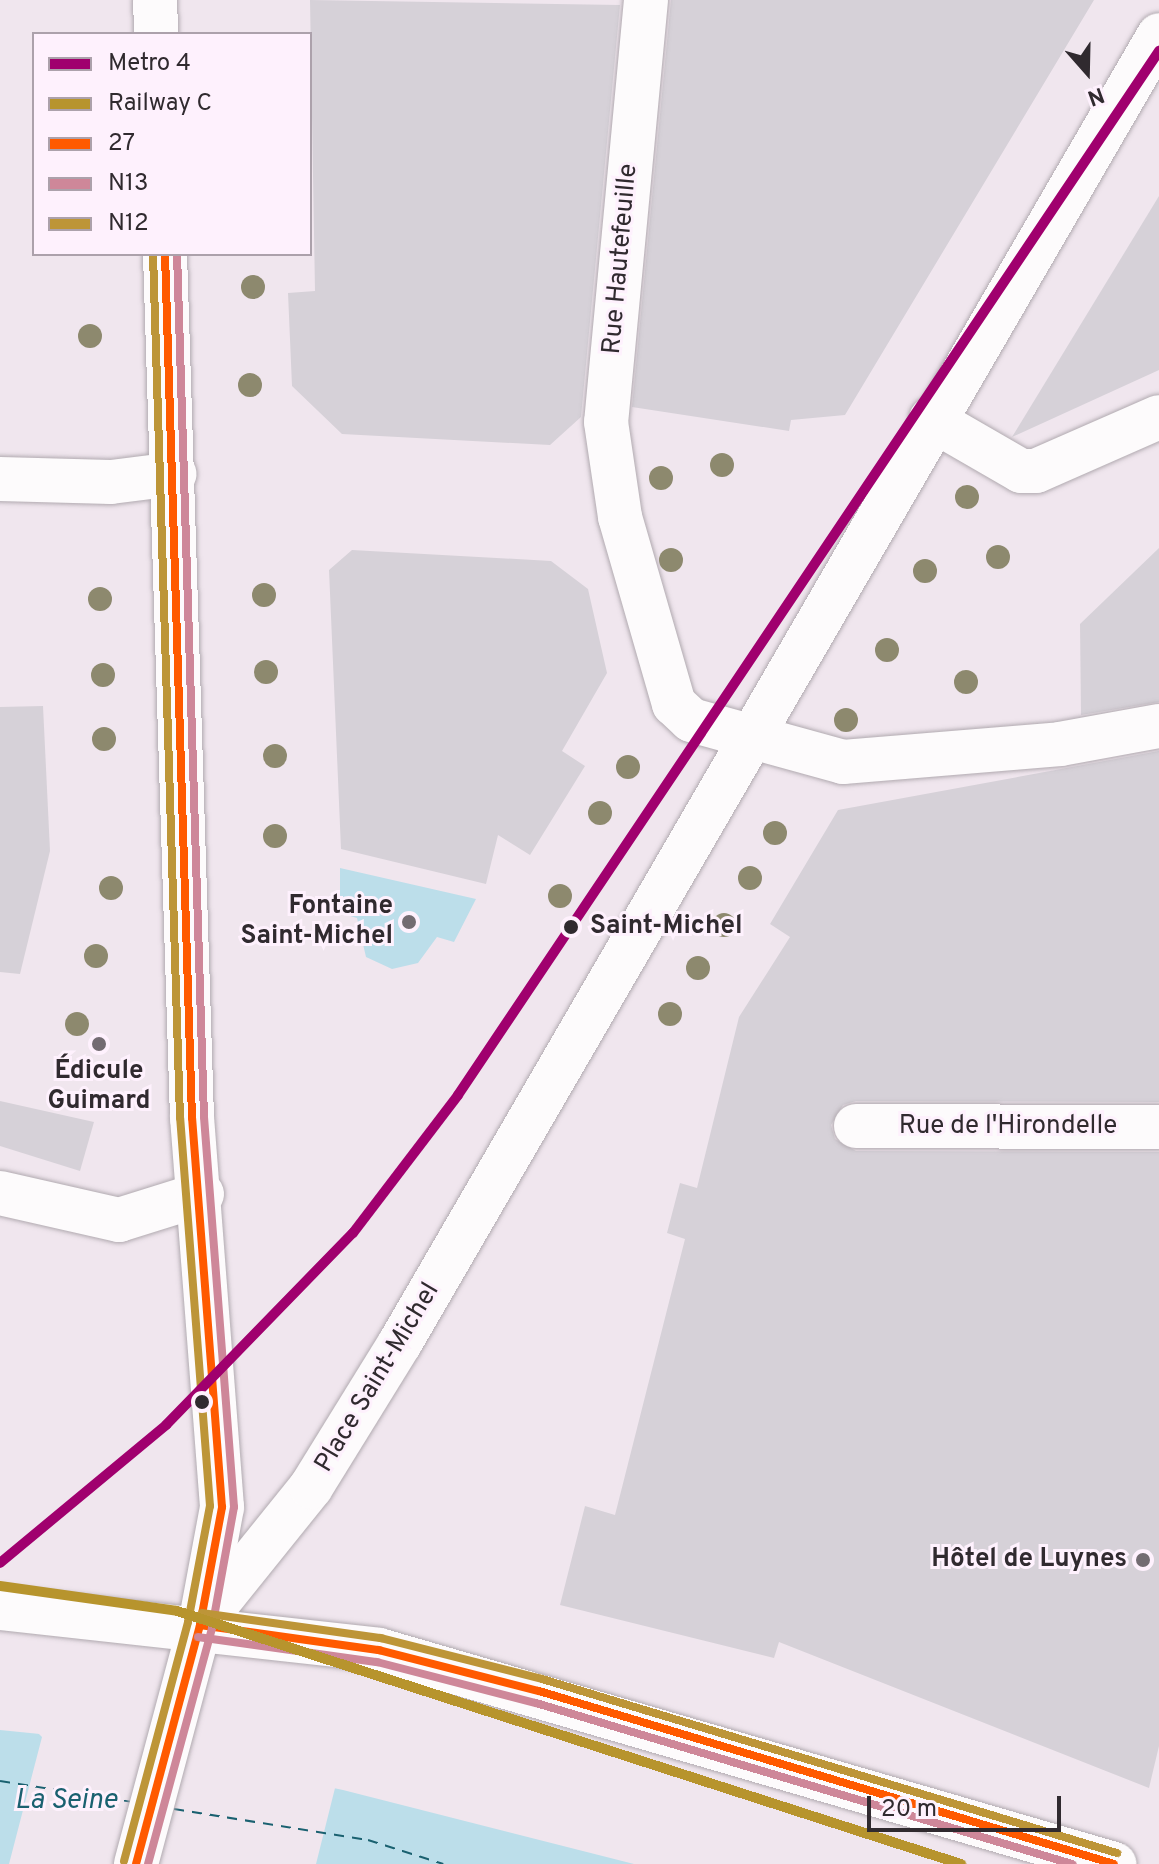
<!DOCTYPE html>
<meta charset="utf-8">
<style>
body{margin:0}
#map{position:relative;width:1159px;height:1864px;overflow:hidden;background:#f0e6ee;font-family:Overpass,sans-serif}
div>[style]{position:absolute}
.water>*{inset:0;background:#bcdeea}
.pier>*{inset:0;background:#f0e6ee}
.ferry>*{height:2px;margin-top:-1px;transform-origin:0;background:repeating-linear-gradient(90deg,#1a6170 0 10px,transparent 0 18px)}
.building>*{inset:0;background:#d6d1d8}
.roads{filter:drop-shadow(0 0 2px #b1aab0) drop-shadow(0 0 2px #b1aab0)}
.minor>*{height:44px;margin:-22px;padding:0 22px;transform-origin:22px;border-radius:22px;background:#fdfbfc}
.major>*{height:44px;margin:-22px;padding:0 22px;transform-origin:22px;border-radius:22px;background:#fdfbfc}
.bus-1>*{height:8px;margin:-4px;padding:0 4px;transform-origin:4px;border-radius:4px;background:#ff5a00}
.bus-2>*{height:8px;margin:-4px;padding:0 4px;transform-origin:4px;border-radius:4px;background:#ce8799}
.bus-3>*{height:8px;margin:-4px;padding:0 4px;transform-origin:4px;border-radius:4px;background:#bd9538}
.rail-1>*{height:10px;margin:-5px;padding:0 5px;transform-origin:5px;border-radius:5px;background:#b7942d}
.metro-1>*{height:10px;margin:-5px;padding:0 5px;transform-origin:5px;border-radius:5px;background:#a0006e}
.trees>*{width:24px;height:24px;margin:-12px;border-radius:50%;background:#8d896e}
.dots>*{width:22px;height:22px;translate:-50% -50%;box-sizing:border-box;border:4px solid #fef1fd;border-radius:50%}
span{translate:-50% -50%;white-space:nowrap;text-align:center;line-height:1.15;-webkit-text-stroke:6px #fef1fd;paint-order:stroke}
.street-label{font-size:26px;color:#302a2f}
.poi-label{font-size:26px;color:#302a2f;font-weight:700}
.right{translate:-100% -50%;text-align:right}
.stop-label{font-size:26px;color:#302a2f;font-weight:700}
.left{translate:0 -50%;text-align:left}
.water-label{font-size:28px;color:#1a6170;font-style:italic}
.legend{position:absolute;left:32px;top:32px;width:280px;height:224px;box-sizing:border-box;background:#fef1fd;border:2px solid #aca1ab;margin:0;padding:10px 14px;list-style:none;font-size:24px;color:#302a2f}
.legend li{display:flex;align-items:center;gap:16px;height:40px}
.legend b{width:40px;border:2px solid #aca1ab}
.north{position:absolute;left:1047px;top:32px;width:80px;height:80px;-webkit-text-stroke:6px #fef1fd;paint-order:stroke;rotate:160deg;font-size:22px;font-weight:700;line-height:32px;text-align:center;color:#302a2f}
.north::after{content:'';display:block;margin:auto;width:28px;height:36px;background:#302a2f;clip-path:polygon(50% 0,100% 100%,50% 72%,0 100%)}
.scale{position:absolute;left:867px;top:1796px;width:194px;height:36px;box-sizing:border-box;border:4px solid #302a2f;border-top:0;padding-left:10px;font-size:24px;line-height:28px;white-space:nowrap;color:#302a2f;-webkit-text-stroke:6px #fef1fd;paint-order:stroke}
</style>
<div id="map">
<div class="water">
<div style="clip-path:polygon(340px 868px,476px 899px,454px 942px,437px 937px,418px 963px,392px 969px,366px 957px,357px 918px,340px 913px)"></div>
<div style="clip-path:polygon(0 1730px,110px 1741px,343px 1790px,634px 1864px,0 1864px)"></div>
</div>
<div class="pier">
<div style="clip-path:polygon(35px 1730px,111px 1737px,336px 1784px,316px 1864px,9px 1864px,42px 1737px)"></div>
</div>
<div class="ferry">
<div style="left:0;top:1781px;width:135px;rotate:9deg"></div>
<div style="left:174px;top:1809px;width:196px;rotate:9.1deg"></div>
<div style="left:368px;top:1840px;width:79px;rotate:17.7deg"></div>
</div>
<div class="building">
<div style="clip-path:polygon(310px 0,620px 5px,581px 417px,550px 445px,342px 434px,292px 386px,288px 293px,315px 291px)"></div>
<div style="clip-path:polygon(671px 0,1094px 0,845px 415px,791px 420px,789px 431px,632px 407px)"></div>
<div style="clip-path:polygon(1159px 196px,1159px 370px,1012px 437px)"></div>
<div style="clip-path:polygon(1159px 548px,1159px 702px,1081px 715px,1080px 624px)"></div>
<div style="clip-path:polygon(352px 550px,551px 561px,588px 589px,607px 673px,562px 751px,585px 766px,530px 855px,498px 835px,486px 884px,341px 849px,329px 570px)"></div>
<div style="clip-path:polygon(43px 706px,50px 851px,20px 974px,0 972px,0 707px)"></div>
<div style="clip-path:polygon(1159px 751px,1159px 1102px,856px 1101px,843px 1105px,831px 1125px,835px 1139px,856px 1151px,1159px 1152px,1159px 1746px,1149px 1788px,779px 1642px,774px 1658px,560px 1605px,585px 1506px,615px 1515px,685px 1239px,667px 1233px,680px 1183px,697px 1188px,739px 1017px,790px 937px,770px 924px,838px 810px)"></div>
<div style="clip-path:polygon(0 1101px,94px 1122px,80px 1171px,0 1146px)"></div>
</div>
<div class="roads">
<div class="minor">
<div style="left:646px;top:0;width:424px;rotate:95.4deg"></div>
<div style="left:606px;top:422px;width:96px;rotate:81.6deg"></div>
<div style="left:620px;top:517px;width:195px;rotate:73.9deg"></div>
<div style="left:674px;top:704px;width:23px;rotate:43deg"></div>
<div style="left:691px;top:720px;width:158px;rotate:15.4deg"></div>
<div style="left:843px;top:762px;width:218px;rotate:-4.7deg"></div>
<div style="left:1060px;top:744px;width:101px;rotate:-10.3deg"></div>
<div style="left:931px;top:419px;width:104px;rotate:30deg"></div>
<div style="left:1021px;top:471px;width:15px"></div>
<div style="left:1036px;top:471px;width:134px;rotate:-23.7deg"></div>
<div style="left:0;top:479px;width:111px;rotate:1.5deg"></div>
<div style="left:111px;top:482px;width:64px;rotate:-7.2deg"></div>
<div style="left:856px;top:1126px;width:303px;rotate:0.2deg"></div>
<div style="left:0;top:1193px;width:122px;rotate:12.8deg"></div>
<div style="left:119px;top:1220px;width:87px;rotate:-17.4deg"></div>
<div style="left:200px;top:1625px;width:177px;rotate:-51.2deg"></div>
<div style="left:311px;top:1487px;width:169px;rotate:-58.3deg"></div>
<div style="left:400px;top:1343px;width:1512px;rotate:-59.87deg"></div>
</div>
<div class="major">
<div style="left:155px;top:0;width:34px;rotate:88deg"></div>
<div style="left:0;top:1608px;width:381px;rotate:6.3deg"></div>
<div style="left:379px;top:1650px;width:766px;rotate:16.23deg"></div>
<div style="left:136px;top:1864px;width:247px;rotate:-75deg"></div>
<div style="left:200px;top:1625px;width:120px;rotate:-79.4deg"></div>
<div style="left:222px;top:1507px;width:390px;rotate:-94.4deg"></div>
<div style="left:192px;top:1118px;width:864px;rotate:-91.79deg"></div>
</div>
</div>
<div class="bus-1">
<div style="left:200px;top:1625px;width:181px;rotate:8deg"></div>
<div style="left:379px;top:1650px;width:165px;rotate:14.4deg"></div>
<div style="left:539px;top:1691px;width:600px;rotate:16.74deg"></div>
<div style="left:136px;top:1864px;width:247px;rotate:-75deg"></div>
<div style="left:200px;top:1625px;width:120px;rotate:-79.4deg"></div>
<div style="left:222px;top:1507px;width:390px;rotate:-94.4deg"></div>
<div style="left:192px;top:1118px;width:864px;rotate:-91.79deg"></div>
</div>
<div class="bus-2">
<div style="left:198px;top:1637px;width:181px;rotate:8deg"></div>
<div style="left:377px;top:1662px;width:164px;rotate:14.5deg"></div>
<div style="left:536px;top:1703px;width:560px;rotate:16.72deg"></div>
<div style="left:148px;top:1864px;width:245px;rotate:-74.8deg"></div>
<div style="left:212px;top:1628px;width:123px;rotate:-79.7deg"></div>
<div style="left:234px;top:1507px;width:391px;rotate:-94.4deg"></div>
<div style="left:204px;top:1117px;width:863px;rotate:-91.79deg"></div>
</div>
<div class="bus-3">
<div style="left:202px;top:1613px;width:181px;rotate:8deg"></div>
<div style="left:381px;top:1638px;width:166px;rotate:14.3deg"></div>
<div style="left:542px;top:1679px;width:601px;rotate:16.84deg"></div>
<div style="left:124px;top:1861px;width:247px;rotate:-75deg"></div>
<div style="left:188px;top:1622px;width:118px;rotate:-79.3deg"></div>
<div style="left:210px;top:1506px;width:389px;rotate:-94.4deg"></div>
<div style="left:180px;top:1118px;width:864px;rotate:-91.79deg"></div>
</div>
<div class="rail-1">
<div style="left:0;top:1586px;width:179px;rotate:8deg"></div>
<div style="left:177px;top:1611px;width:824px;rotate:17.89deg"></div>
</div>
<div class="metro-1">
<div style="left:0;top:1563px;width:216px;rotate:-39.7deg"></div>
<div style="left:166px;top:1425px;width:268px;rotate:-45.8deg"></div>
<div style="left:353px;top:1233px;width:173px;rotate:-52.7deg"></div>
<div style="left:458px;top:1095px;width:1258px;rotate:-56.12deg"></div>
</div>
<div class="trees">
<div style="left:253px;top:287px"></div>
<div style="left:90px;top:336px"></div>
<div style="left:250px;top:385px"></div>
<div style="left:722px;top:465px"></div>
<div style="left:661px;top:478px"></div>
<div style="left:967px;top:497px"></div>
<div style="left:998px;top:557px"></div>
<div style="left:671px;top:560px"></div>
<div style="left:925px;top:571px"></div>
<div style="left:264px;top:595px"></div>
<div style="left:100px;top:599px"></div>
<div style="left:887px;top:650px"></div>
<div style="left:266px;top:672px"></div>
<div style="left:103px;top:675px"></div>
<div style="left:966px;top:682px"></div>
<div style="left:846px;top:720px"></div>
<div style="left:104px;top:739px"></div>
<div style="left:275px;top:756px"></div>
<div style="left:628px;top:767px"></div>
<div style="left:600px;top:813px"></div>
<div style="left:775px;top:833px"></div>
<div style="left:275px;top:836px"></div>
<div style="left:750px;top:878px"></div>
<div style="left:111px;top:888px"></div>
<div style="left:560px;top:896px"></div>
<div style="left:724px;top:925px"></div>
<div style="left:96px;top:956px"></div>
<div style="left:698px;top:968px"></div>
<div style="left:670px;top:1014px"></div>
<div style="left:77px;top:1024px"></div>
</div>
<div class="dots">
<div style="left:409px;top:922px;background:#736c72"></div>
<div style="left:571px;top:927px;background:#302a2f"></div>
<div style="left:99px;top:1044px;background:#736c72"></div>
<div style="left:202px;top:1402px;background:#302a2f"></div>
<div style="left:1143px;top:1560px;background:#736c72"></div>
</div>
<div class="street-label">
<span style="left:621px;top:259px;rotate:-85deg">Rue Hautefeuille</span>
<span style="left:1008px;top:1127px">Rue de l'Hirondelle</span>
<span style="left:378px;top:1378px;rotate:-59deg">Place Saint-Michel</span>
</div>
<div class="poi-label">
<span class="right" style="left:393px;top:922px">Fontaine<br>Saint-Michel</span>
<span style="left:99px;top:1087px">Édicule<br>Guimard</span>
<span class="right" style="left:1127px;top:1560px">Hôtel de Luynes</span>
</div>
<div class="stop-label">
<span class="left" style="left:590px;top:927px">Saint-Michel</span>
</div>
<div class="water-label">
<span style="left:66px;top:1801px">La Seine</span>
</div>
<ul class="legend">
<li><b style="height:10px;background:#a0006e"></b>Metro 4</li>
<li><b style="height:10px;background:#b7942d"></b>Railway C</li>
<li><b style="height:10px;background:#ff5a00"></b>27</li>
<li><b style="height:10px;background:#ce8799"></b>N13</li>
<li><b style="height:10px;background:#bd9538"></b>N12</li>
</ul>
<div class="north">N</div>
<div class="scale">20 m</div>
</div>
